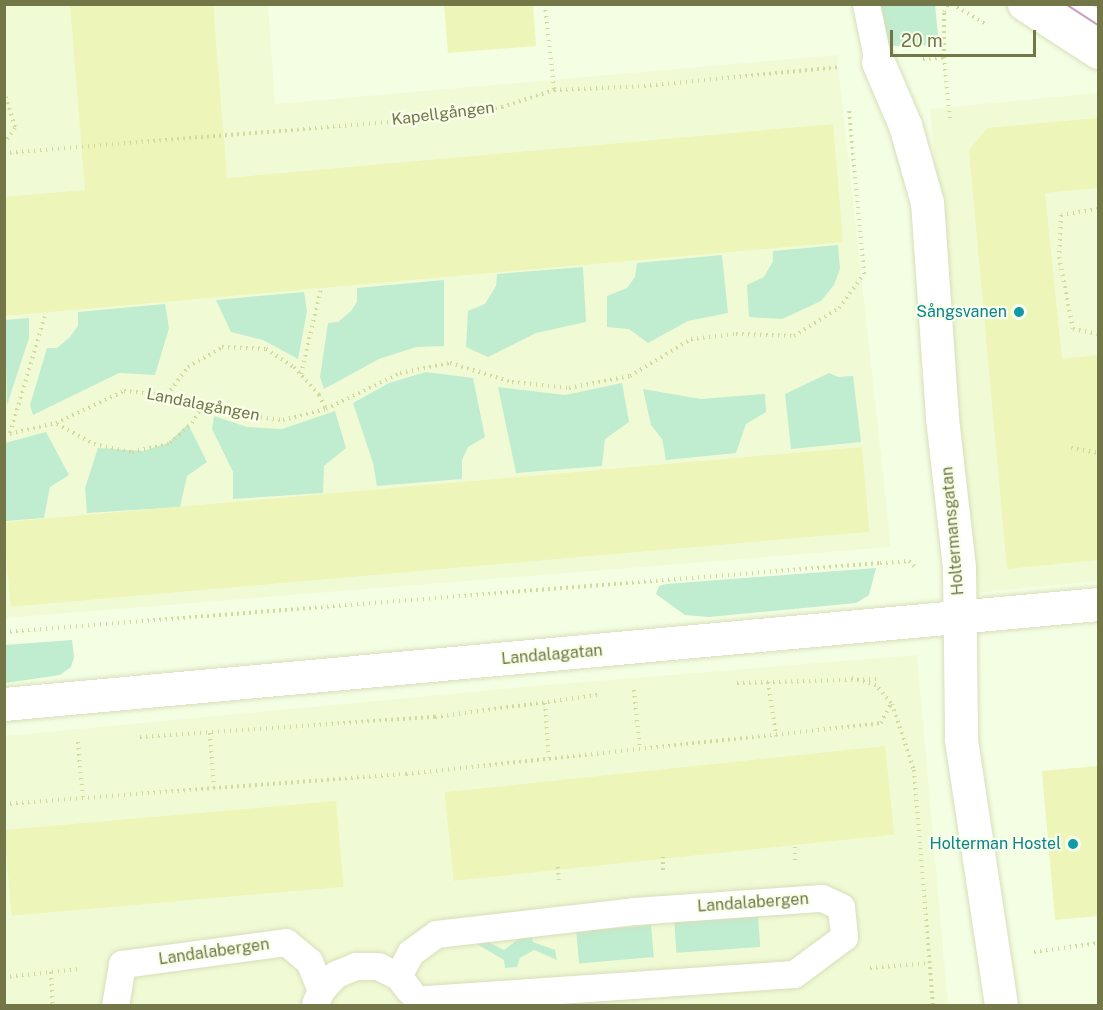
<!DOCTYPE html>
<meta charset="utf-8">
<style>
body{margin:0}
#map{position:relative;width:1103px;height:1010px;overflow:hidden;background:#f4fee3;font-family:"Public Sans",sans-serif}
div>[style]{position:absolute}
.residential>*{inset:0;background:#f0fbd6}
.green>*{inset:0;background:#c0eccf;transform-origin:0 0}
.building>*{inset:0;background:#edf5b8;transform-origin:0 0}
.path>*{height:4px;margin-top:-2px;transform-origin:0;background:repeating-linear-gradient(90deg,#d2da9b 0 1.5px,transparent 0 6px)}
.roads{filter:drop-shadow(0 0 2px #d7deb9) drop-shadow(0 0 2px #d7deb9)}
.lane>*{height:27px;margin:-13.5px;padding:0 13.5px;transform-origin:13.5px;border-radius:13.5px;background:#fff}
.street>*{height:33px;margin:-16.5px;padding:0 16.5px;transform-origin:16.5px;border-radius:16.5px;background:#fff}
.secondary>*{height:33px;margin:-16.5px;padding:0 16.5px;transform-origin:16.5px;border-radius:16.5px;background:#fff}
.tram>*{height:1.5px;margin:-0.75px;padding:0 0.75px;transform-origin:0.75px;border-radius:0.75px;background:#c8a0bd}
.dots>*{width:16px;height:16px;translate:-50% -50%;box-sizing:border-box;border:3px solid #f8ffea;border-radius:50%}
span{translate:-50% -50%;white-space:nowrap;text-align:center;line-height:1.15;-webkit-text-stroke:4.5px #f8ffea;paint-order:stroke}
.street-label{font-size:16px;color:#737747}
.culture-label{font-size:16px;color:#0d838f}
.right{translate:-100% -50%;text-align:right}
.frame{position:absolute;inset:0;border:6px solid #737747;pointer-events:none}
.scale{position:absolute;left:890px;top:30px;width:146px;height:27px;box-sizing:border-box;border:3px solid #737747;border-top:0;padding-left:8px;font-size:18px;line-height:21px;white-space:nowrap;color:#737747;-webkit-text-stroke:4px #f8ffea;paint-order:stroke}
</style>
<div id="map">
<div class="residential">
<div style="clip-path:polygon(5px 5px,268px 5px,275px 104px,837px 55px,891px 547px,5px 618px)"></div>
<div style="clip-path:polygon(1098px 93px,1098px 581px,974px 593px,930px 109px)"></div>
<div style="clip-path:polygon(917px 655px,948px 1005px,5px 1006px,5px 736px,534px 686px)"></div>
</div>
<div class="green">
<div style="clip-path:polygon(880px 5px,935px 5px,939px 45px,885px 46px)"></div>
<div style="clip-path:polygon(838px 245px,840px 269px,834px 285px,821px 301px,782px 319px,749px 317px,747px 285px,764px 277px,773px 261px,773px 251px)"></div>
<div style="clip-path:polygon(722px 255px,728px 313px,688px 321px,648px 343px,629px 329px,607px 327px,607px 296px,627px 288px,635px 277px,637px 263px)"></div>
<div style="clip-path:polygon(583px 267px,586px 322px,536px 333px,488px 357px,466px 347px,468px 311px,485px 304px,496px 286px,497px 274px)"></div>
<div style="clip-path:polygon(444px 280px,444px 346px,416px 347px,379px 359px,324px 389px,320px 377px,328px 323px,338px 322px,351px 311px,357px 302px,357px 288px)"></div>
<div style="clip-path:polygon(304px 292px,307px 311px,298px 359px,263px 340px,231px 332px,216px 300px)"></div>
<div style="clip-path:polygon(165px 304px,169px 328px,155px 375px,119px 373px,33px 415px,30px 405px,47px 348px,57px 348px,69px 338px,78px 326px,78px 312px)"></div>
<div style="clip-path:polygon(29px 318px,29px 338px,7px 405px,5px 320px)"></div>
<div style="clip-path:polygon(426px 372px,473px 378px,485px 437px,468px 447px,462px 460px,462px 479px,377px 486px,373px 463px,353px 403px,389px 383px)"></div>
<div style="clip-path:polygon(829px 373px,838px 377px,853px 376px,861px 442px,791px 449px,785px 394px)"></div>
<div style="clip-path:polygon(622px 383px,629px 422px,605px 439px,602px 466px,516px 473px,498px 387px,565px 395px)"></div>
<div style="clip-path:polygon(643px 389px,701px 399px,765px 394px,766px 412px,746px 424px,736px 453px,666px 460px,662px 439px,651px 425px)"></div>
<div style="clip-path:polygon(335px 411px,346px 448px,324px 466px,323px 493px,233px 499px,233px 472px,212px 429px,214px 416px,247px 427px,282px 429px)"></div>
<div style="clip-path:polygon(188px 424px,207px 462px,187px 476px,180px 507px,87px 513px,85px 488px,98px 448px,143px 451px,168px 443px)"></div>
<div style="clip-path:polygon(46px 432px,69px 475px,50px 487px,44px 518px,5px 521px,5px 443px)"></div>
<div style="clip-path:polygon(876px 568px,869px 595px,856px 603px,709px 617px,685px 615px,656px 594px,659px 586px,666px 584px)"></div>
<div style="clip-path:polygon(72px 640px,74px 657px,71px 667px,60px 675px,5px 683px,5px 645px)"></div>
<div style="left:758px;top:915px;width:32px;height:84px;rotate:86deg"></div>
<div style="left:651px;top:925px;width:32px;height:75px;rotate:85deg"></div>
<div style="clip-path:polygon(521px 937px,532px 937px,533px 942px,555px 950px,557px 960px,534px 950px,520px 958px,517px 967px,505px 968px,504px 960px,477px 944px,486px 941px,504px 950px)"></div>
</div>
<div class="building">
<div style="clip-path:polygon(70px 4px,213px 4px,227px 178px,833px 124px,843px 242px,4px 316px,4px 197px,85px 190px)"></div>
<div style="clip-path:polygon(444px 4px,533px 4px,536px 46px,448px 53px)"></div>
<div style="clip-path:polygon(1098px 118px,1098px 188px,1045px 193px,1062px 359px,1098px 355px,1098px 560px,1007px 569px,969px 150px,987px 128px)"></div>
<div style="left:862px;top:447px;width:85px;height:862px;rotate:85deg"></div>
<div style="left:885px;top:746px;width:89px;height:443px;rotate:84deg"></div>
<div style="clip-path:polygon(1098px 766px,1098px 916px,1055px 920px,1042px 771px)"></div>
<div style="left:336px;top:801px;width:86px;height:333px;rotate:85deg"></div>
</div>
<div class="path">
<div style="left:545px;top:4px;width:86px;rotate:84deg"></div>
<div style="left:952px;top:4px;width:41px;rotate:31deg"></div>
<div style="left:944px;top:57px;width:62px;rotate:84.5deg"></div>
<div style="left:923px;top:59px;width:21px;rotate:-5deg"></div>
<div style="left:944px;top:57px;width:45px;rotate:-90deg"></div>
<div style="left:944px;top:12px;width:9px;rotate:-63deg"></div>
<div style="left:4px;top:91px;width:39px;rotate:73deg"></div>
<div style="left:15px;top:128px;width:19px;rotate:125deg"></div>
<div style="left:4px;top:153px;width:445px;rotate:-4.6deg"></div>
<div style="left:448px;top:117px;width:55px;rotate:-10.5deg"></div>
<div style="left:502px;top:107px;width:55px;rotate:-18.1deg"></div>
<div style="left:554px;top:90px;width:90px;rotate:-2.5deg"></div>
<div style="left:644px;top:86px;width:195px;rotate:-5.6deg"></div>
<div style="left:1098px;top:209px;width:37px;rotate:171deg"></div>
<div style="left:1061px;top:215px;width:42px;rotate:92.7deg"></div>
<div style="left:1059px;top:257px;width:73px;rotate:79deg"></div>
<div style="left:1073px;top:329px;width:25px;rotate:11deg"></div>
<div style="left:301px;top:374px;width:88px;rotate:-76.9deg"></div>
<div style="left:167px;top:395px;width:35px;rotate:-53deg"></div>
<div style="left:188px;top:367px;width:39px;rotate:-30deg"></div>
<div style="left:222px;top:347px;width:44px;rotate:2.6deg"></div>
<div style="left:266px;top:349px;width:33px;rotate:33deg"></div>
<div style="left:294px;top:367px;width:38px;rotate:48deg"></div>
<div style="left:319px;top:395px;width:16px;rotate:63deg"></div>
<div style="left:57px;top:424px;width:42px;rotate:28.4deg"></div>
<div style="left:94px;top:444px;width:39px;rotate:12deg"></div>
<div style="left:132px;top:452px;width:39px;rotate:-13deg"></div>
<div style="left:170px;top:443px;width:30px;rotate:-42deg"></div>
<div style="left:192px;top:423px;width:21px;rotate:-59deg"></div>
<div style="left:10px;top:433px;width:126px;rotate:-73.4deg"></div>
<div style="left:4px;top:435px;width:53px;rotate:-13deg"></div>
<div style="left:56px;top:423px;width:75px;rotate:-25.2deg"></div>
<div style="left:124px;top:391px;width:43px;rotate:5.3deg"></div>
<div style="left:167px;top:395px;width:66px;rotate:15.7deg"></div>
<div style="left:231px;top:413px;width:52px;rotate:7.7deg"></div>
<div style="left:283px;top:420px;width:44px;rotate:-14.3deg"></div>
<div style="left:326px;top:409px;width:82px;rotate:-25.9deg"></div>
<div style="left:400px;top:373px;width:51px;rotate:-11.3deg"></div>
<div style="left:450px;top:363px;width:65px;rotate:17deg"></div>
<div style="left:512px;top:382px;width:57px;rotate:6deg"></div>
<div style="left:569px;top:388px;width:62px;rotate:-11.1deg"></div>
<div style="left:630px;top:376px;width:71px;rotate:-31.2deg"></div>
<div style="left:691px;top:339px;width:45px;rotate:-6.3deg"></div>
<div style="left:736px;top:334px;width:58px;rotate:2deg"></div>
<div style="left:794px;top:336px;width:53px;rotate:-31.9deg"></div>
<div style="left:839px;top:308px;width:42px;rotate:-53.7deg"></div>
<div style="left:864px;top:274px;width:167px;rotate:-95.2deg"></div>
<div style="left:1071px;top:448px;width:27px;rotate:10deg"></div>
<div style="left:4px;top:632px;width:879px;rotate:-4.5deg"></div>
<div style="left:880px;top:563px;width:29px;rotate:-4deg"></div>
<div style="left:909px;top:561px;width:10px;rotate:45deg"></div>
<div style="left:768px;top:682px;width:55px;rotate:81.6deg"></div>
<div style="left:737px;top:683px;width:140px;rotate:-1.6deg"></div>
<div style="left:634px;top:690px;width:59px;rotate:84.2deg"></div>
<div style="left:545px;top:703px;width:56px;rotate:85.9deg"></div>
<div style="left:892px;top:704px;width:70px;rotate:71.6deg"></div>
<div style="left:914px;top:770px;width:237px;rotate:85.4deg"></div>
<div style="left:210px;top:733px;width:55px;rotate:85.8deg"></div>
<div style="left:140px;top:737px;width:296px;rotate:-3.9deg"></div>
<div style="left:435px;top:717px;width:164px;rotate:-7.7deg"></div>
<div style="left:78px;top:742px;width:56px;rotate:84.9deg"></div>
<div style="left:4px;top:804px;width:403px;rotate:-4.3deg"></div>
<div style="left:406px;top:774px;width:478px;rotate:-6.1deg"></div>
<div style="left:881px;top:723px;width:22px;rotate:-63deg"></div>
<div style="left:891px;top:703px;width:23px;rotate:-130deg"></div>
<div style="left:876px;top:685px;width:26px;rotate:-164deg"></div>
<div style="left:795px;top:860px;width:16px;rotate:-90deg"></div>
<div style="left:558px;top:867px;width:13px;rotate:86deg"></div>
<div style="left:663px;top:870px;width:13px;rotate:-90deg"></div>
<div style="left:1034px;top:952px;width:65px;rotate:-8deg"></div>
<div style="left:870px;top:968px;width:59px;rotate:-4.8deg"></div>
<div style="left:51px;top:972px;width:34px;rotate:87deg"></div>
<div style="left:4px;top:977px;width:77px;rotate:-5.9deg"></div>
</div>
<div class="roads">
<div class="lane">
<div style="left:866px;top:4px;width:59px;rotate:78.3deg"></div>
<div style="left:1066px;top:4px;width:38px;rotate:33deg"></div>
<div style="left:398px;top:976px;width:26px;rotate:-62deg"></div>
<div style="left:410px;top:953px;width:32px;rotate:-36deg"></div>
<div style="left:436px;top:934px;width:199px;rotate:-6.6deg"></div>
<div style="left:634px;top:911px;width:188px;rotate:-4deg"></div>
<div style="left:822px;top:898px;width:21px;rotate:25deg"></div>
<div style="left:841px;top:907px;width:30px;rotate:84deg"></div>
<div style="left:844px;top:937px;width:62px;rotate:143.5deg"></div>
<div style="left:794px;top:974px;width:379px;rotate:176.1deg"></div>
<div style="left:315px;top:1004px;width:15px;rotate:-67deg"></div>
<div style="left:321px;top:990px;width:22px;rotate:-47deg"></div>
<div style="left:336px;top:974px;width:22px;rotate:-22deg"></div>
<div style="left:356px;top:966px;width:22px"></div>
<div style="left:378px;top:966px;width:22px;rotate:27deg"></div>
<div style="left:398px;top:976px;width:18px;rotate:52deg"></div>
<div style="left:115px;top:1006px;width:43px;rotate:-80.5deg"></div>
<div style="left:122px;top:964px;width:165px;rotate:-7.6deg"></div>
<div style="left:286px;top:942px;width:30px;rotate:40deg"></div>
<div style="left:309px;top:961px;width:31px;rotate:68deg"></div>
</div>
<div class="street">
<div style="left:878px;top:62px;width:69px;rotate:66.8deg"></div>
<div style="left:905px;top:125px;width:80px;rotate:74.1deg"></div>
<div style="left:927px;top:202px;width:217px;rotate:86deg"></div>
<div style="left:942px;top:418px;width:151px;rotate:83.5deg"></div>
<div style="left:959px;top:568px;width:172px;rotate:89.3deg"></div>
<div style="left:961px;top:740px;width:269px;rotate:81.4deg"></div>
<div style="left:4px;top:704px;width:1099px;rotate:-5.22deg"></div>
</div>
<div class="secondary">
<div style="left:1024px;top:4px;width:88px;rotate:33deg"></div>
</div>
</div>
<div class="tram">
<div style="left:1066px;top:4px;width:38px;rotate:33deg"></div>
</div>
<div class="dots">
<div style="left:1019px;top:312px;background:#0f9aa8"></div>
<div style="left:1073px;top:844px;background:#0f9aa8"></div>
</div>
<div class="street-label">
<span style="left:443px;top:114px;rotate:-7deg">Kapellgången</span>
<span style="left:203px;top:405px;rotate:11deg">Landalagången</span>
<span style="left:953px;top:531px;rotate:-95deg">Holtermansgatan</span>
<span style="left:552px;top:655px;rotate:-5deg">Landalagatan</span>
<span style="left:753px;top:903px;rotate:-4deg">Landalabergen</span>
<span style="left:214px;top:952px;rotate:-8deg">Landalabergen</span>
</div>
<div class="culture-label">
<span class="right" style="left:1007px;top:312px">Sångsvanen</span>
<span class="right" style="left:1061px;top:844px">Holterman Hostel</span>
</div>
<div class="frame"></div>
<div class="scale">20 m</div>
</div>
